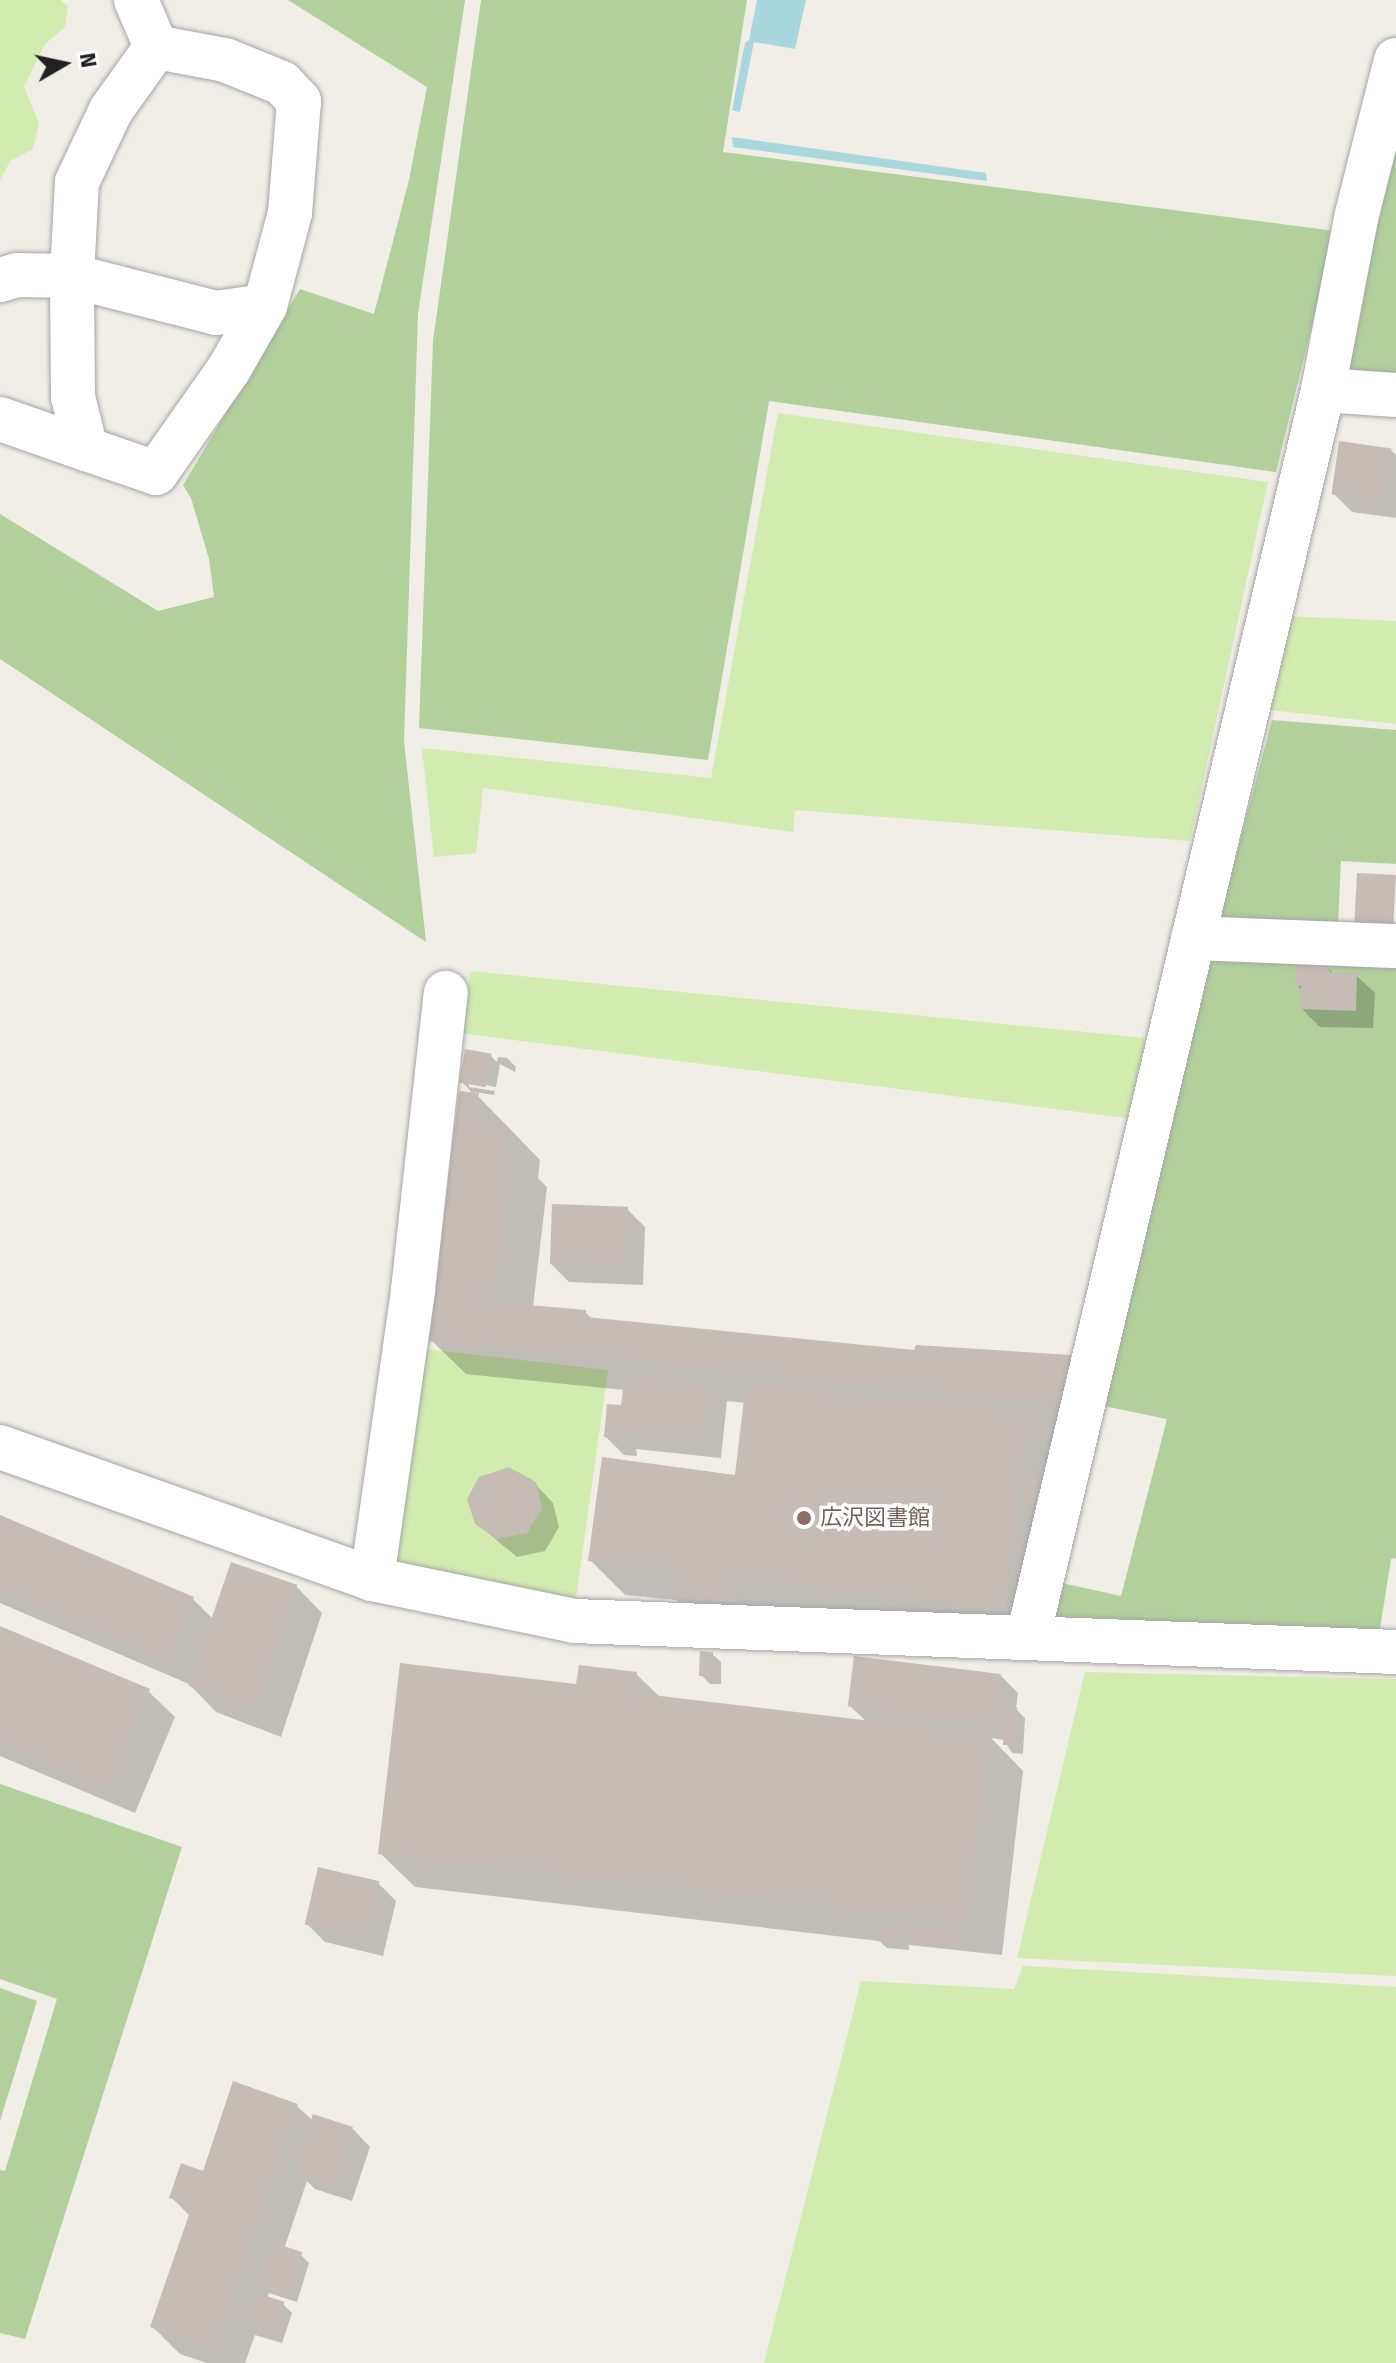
<!DOCTYPE html>
<meta charset="utf-8">
<style>
body{margin:0}
#map{position:relative;width:1396px;height:2363px;overflow:hidden;background:#f1ede7;font-family:"Fira Sans","Noto Sans JP",sans-serif}
div>[style]{position:absolute}
.grass>*{inset:0;background:#d2ebae}
.forest>*{inset:0;background:#b1d09c}
.water>*{inset:0;background:#a8d8de}
.shadow>*{inset:0;background:#0003}
.building>*{inset:0;background:#c6bcb6;transform-origin:0 0}
.roads{filter:drop-shadow(0 0 2px #a5a5a5) drop-shadow(0 0 2px #a5a5a5)}
.minor>*{height:44px;margin:-22px;padding:0 22px;transform-origin:22px;border-radius:22px;background:#fff}
.dots>*{width:22px;height:22px;translate:-50% -50%;box-sizing:border-box;border:4px solid #fff;border-radius:50%}
span{translate:-50% -50%;white-space:nowrap;text-align:center;line-height:1.15;-webkit-text-stroke:7px #fff;paint-order:stroke}
.education-label{font-size:22px;color:#785e54}
.left{translate:0 -50%;text-align:left}
.north{position:absolute;left:24px;top:24px;width:80px;height:80px;-webkit-text-stroke:6px #fff;paint-order:stroke;rotate:81deg;font-size:22px;font-weight:700;line-height:32px;text-align:center;color:#212121}
.north::after{content:'';display:block;margin:auto;width:28px;height:36px;background:#212121;clip-path:polygon(50% 0,100% 100%,50% 72%,0 100%)}
</style>
<div id="map">
<div class="grass">
<div style="clip-path:polygon(0 0,60px 0,68px 6px,65px 27px,45px 44px,24px 87px,39px 123px,33px 149px,10px 161px,0 181px)"></div>
<div style="clip-path:polygon(778px 413px,1268px 482px,1190px 841px,795px 810px,793px 832px,483px 788px,476px 853px,434px 857px,422px 748px,711px 778px)"></div>
<div style="clip-path:polygon(1284px 616px,1396px 621px,1396px 724px,1269px 710px)"></div>
<div style="clip-path:polygon(471px 971px,1145px 1038px,1134px 1119px,459px 1033px)"></div>
<div style="clip-path:polygon(425px 1349px,608px 1370px,576px 1598px,484px 1585px,390px 1564px)"></div>
<div style="clip-path:polygon(1085px 1672px,1396px 1679px,1396px 1976px,1017px 1958px)"></div>
<div style="clip-path:polygon(1023px 1966px,1396px 1987px,1396px 2363px,764px 2363px,861px 1981px,1014px 1989px)"></div>
</div>
<div class="forest">
<div style="clip-path:polygon(288px 0,465px 0,418px 314px,404px 741px,426px 942px,0 659px,0 514px,158px 611px,214px 597px,209px 559px,191px 498px,183px 485px,300px 289px,374px 314px,409px 180px,427px 87px)"></div>
<div style="clip-path:polygon(481px 0,747px 0,723px 152px,1335px 231px,1276px 472px,769px 401px,708px 760px,419px 728px,433px 341px)"></div>
<div style="clip-path:polygon(1396px 149px,1396px 381px,1341px 378px)"></div>
<div style="clip-path:polygon(1272px 720px,1396px 730px,1396px 864px,1341px 861px,1338px 923px,1218px 924px)"></div>
<div style="clip-path:polygon(1210px 958px,1396px 962px,1396px 1558px,1391px 1559px,1379px 1635px,1050px 1625px,1062px 1583px,1121px 1596px,1167px 1419px,1099px 1405px)"></div>
<div style="clip-path:polygon(0 1784px,182px 1847px,25px 2339px,0 2333px,0 2170px,5px 2171px,57px 1999px,0 1979px)"></div>
<div style="clip-path:polygon(0 1988px,37px 2001px,0 2121px)"></div>
</div>
<div class="water">
<div style="clip-path:polygon(757px 0,806px 0,795px 49px,754px 42px,740px 112px,735px 111px,732px 110px,745px 43px,749px 40px)"></div>
<div style="clip-path:polygon(732px 137px,986px 173px,987px 181px,733px 147px)"></div>
</div>
<div class="shadow">
<div style="clip-path:polygon(1391px 450px,1396px 455px,1396px 518px,1352px 512px,1334px 494px)"></div>
<div style="clip-path:polygon(1324px 964px,1334px 974px,1356px 975px,1375px 993px,1373px 1028px,1320px 1027px,1302px 1009px,1303px 991px,1297px 985px)"></div>
<div style="clip-path:polygon(491px 1056px,497px 1062px,498px 1057px,507px 1058px,516px 1067px,515px 1072px,500px 1064px,496px 1087px,469px 1082px,469px 1087px,495px 1091px,494px 1095px,474px 1092px,540px 1160px,538px 1178px,547px 1187px,533px 1307px,585px 1312px,593px 1320px,916px 1352px,1070px 1356px,1104px 1391px,1099px 1439px,1058px 1434px,1038px 1642px,708px 1632px,676px 1600px,625px 1595px,590px 1560px,737px 1477px,746px 1403px,727px 1401px,721px 1458px,636px 1449px,637px 1456px,624px 1455px,606px 1437px,623px 1408px,625px 1390px,466px 1374px,431px 1340px,474px 1095px,462px 1082px)"></div>
<div style="clip-path:polygon(627px 1209px,645px 1227px,643px 1285px,569px 1282px,551px 1264px)"></div>
<div style="clip-path:polygon(535px 1484px,553px 1503px,559px 1527px,545px 1551px,517px 1557px,476px 1523px)"></div>
<div style="clip-path:polygon(0 1517px,193px 1599px,213px 1619px,296px 1586px,322px 1613px,281px 1737px,216px 1712px,189px 1684px,0 1603px)"></div>
<div style="clip-path:polygon(0 1632px,148px 1691px,175px 1717px,135px 1813px,0 1756px)"></div>
<div style="clip-path:polygon(712px 1654px,721px 1662px,721px 1684px,710px 1684px,701px 1675px)"></div>
<div style="clip-path:polygon(636px 1674px,661px 1698px,867px 1722px,850px 1706px,1000px 1675px,1018px 1693px,1016px 1709px,1025px 1718px,1023px 1754px,1012px 1753px,1004px 1740px,991px 1738px,1023px 1771px,1002px 1955px,909px 1945px,909px 1950px,887px 1948px,879px 1941px,415px 1887px,380px 1853px,578px 1687px)"></div>
<div style="clip-path:polygon(378px 1883px,396px 1901px,383px 1956px,325px 1942px,307px 1924px)"></div>
<div style="clip-path:polygon(297px 2106px,313px 2121px,352px 2128px,370px 2147px,352px 2201px,315px 2189px,307px 2181px,284px 2249px,300px 2254px,309px 2263px,297px 2302px,269px 2293px,267px 2298px,283px 2304px,292px 2313px,282px 2343px,255px 2335px,245px 2363px,207px 2363px,180px 2354px,153px 2327px,190px 2216px,171px 2197px)"></div>
</div>
<div class="building">
<div style="left:1339px;top:441px;width:53px;height:54px;rotate:8deg"></div>
<div style="left:1357px;top:873px;width:39px;height:55px;rotate:3deg"></div>
<div style="clip-path:polygon(1296px 961px,1325px 962px,1330px 972px,1357px 973px,1356px 1011px,1300px 1009px,1301px 986px,1295px 986px)"></div>
<div style="left:465px;top:1049px;width:27px;height:34px;rotate:10deg"></div>
<div style="clip-path:polygon(459px 1091px,479px 1093px,474px 1120px,506px 1124px,503px 1150px,514px 1151px,497px 1285px,484px 1285px,481px 1301px,586px 1310px,586px 1317px,914px 1350px,916px 1345px,1071px 1355px,1065px 1405px,429px 1341px)"></div>
<div style="left:552px;top:1204px;width:76px;height:60px;rotate:2deg"></div>
<div style="clip-path:polygon(625px 1374px,710px 1383px,704px 1441px,619px 1432px,620px 1439px,604px 1437px,607px 1404px,621px 1405px)"></div>
<div style="clip-path:polygon(746px 1382px,926px 1404px,925px 1400px,1028px 1412px,1004px 1608px,734px 1579px,732px 1605px,672px 1599px,674px 1569px,588px 1561px,602px 1457px,735px 1475px)"></div>
<div style="left:1034px;top:1412px;width:17px;height:27px;rotate:7deg"></div>
<div style="clip-path:polygon(509px 1467px,536px 1482px,542px 1508px,527px 1533px,497px 1539px,475px 1524px,467px 1499px,479px 1477px)"></div>
<div style="left:1026px;top:1479px;width:10px;height:27px;rotate:6deg"></div>
<div style="clip-path:polygon(0 1515px,194px 1597px,167px 1660px,0 1589px)"></div>
<div style="left:231px;top:1562px;width:70px;height:131px;rotate:19deg"></div>
<div style="clip-path:polygon(0 1626px,150px 1689px,108px 1788px,0 1742px)"></div>
<div style="clip-path:polygon(700px 1651px,713px 1652px,714px 1676px,699px 1676px)"></div>
<div style="left:854px;top:1656px;width:148px;height:51px;rotate:7deg"></div>
<div style="clip-path:polygon(400px 1663px,576px 1684px,579px 1665px,637px 1672px,635px 1693px,990px 1735px,968px 1922px,378px 1854px)"></div>
<div style="left:1003px;top:1707px;width:14px;height:38px"></div>
<div style="left:318px;top:1867px;width:63px;height:59px;rotate:13deg"></div>
<div style="left:877px;top:1925px;width:25px;height:16px;rotate:2deg"></div>
<div style="left:909px;top:1927px;width:57px;height:13px;rotate:6deg"></div>
<div style="clip-path:polygon(233px 2081px,298px 2104px,215px 2349px,150px 2327px,192px 2206px,169px 2198px,181px 2163px,203px 2171px)"></div>
<div style="left:313px;top:2114px;width:42px;height:61px;rotate:18deg"></div>
<div style="left:271px;top:2242px;width:33px;height:45px;rotate:18deg"></div>
<div style="left:258px;top:2293px;width:28px;height:36px;rotate:19deg"></div>
</div>
<div class="roads">
<div class="minor">
<div style="left:136px;top:0;width:51px;rotate:66.9deg"></div>
<div style="left:156px;top:47px;width:70px;rotate:10.7deg"></div>
<div style="left:225px;top:60px;width:61px;rotate:22deg"></div>
<div style="left:282px;top:83px;width:25px;rotate:47deg"></div>
<div style="left:299px;top:101px;width:112px;rotate:94.6deg"></div>
<div style="left:290px;top:213px;width:96px;rotate:105deg"></div>
<div style="left:265px;top:306px;width:73px;rotate:119.7deg"></div>
<div style="left:229px;top:369px;width:127px;rotate:125.1deg"></div>
<div style="left:156px;top:473px;width:74px;rotate:-161.1deg"></div>
<div style="left:86px;top:449px;width:54px;rotate:-104deg"></div>
<div style="left:73px;top:397px;width:121px;rotate:-90.5deg"></div>
<div style="left:72px;top:276px;width:94px;rotate:-87deg"></div>
<div style="left:77px;top:182px;width:80px;rotate:-64.7deg"></div>
<div style="left:111px;top:110px;width:77px;rotate:-54.5deg"></div>
<div style="left:0;top:280px;width:18px;rotate:-16deg"></div>
<div style="left:17px;top:275px;width:55px;rotate:1deg"></div>
<div style="left:72px;top:276px;width:149px;rotate:14.4deg"></div>
<div style="left:216px;top:313px;width:49px;rotate:-8.1deg"></div>
<div style="left:1323px;top:390px;width:73px;rotate:3.9deg"></div>
<div style="left:0;top:419px;width:91px;rotate:19.2deg"></div>
<div style="left:1193px;top:938px;width:203px;rotate:2.3deg"></div>
<div style="left:0;top:1447px;width:395px;rotate:19.5deg"></div>
<div style="left:372px;top:1579px;width:206px;rotate:11.7deg"></div>
<div style="left:574px;top:1621px;width:823px;rotate:2.16deg"></div>
<div style="left:372px;top:1579px;width:292px;rotate:-81.9deg"></div>
<div style="left:413px;top:1290px;width:299px;rotate:-83.7deg"></div>
<div style="left:1028px;top:1637px;width:1281px;rotate:-76.69deg"></div>
<div style="left:1323px;top:390px;width:175px;rotate:-79.1deg"></div>
<div style="left:1356px;top:218px;width:163px;rotate:-75.8deg"></div>
</div>
</div>
<div class="dots">
<div style="left:804px;top:1518px;background:#8d6e63"></div>
</div>
<div class="education-label">
<span class="left" style="left:820px;top:1518px">広沢図書館</span>
</div>
<div class="north">N</div>
</div>
